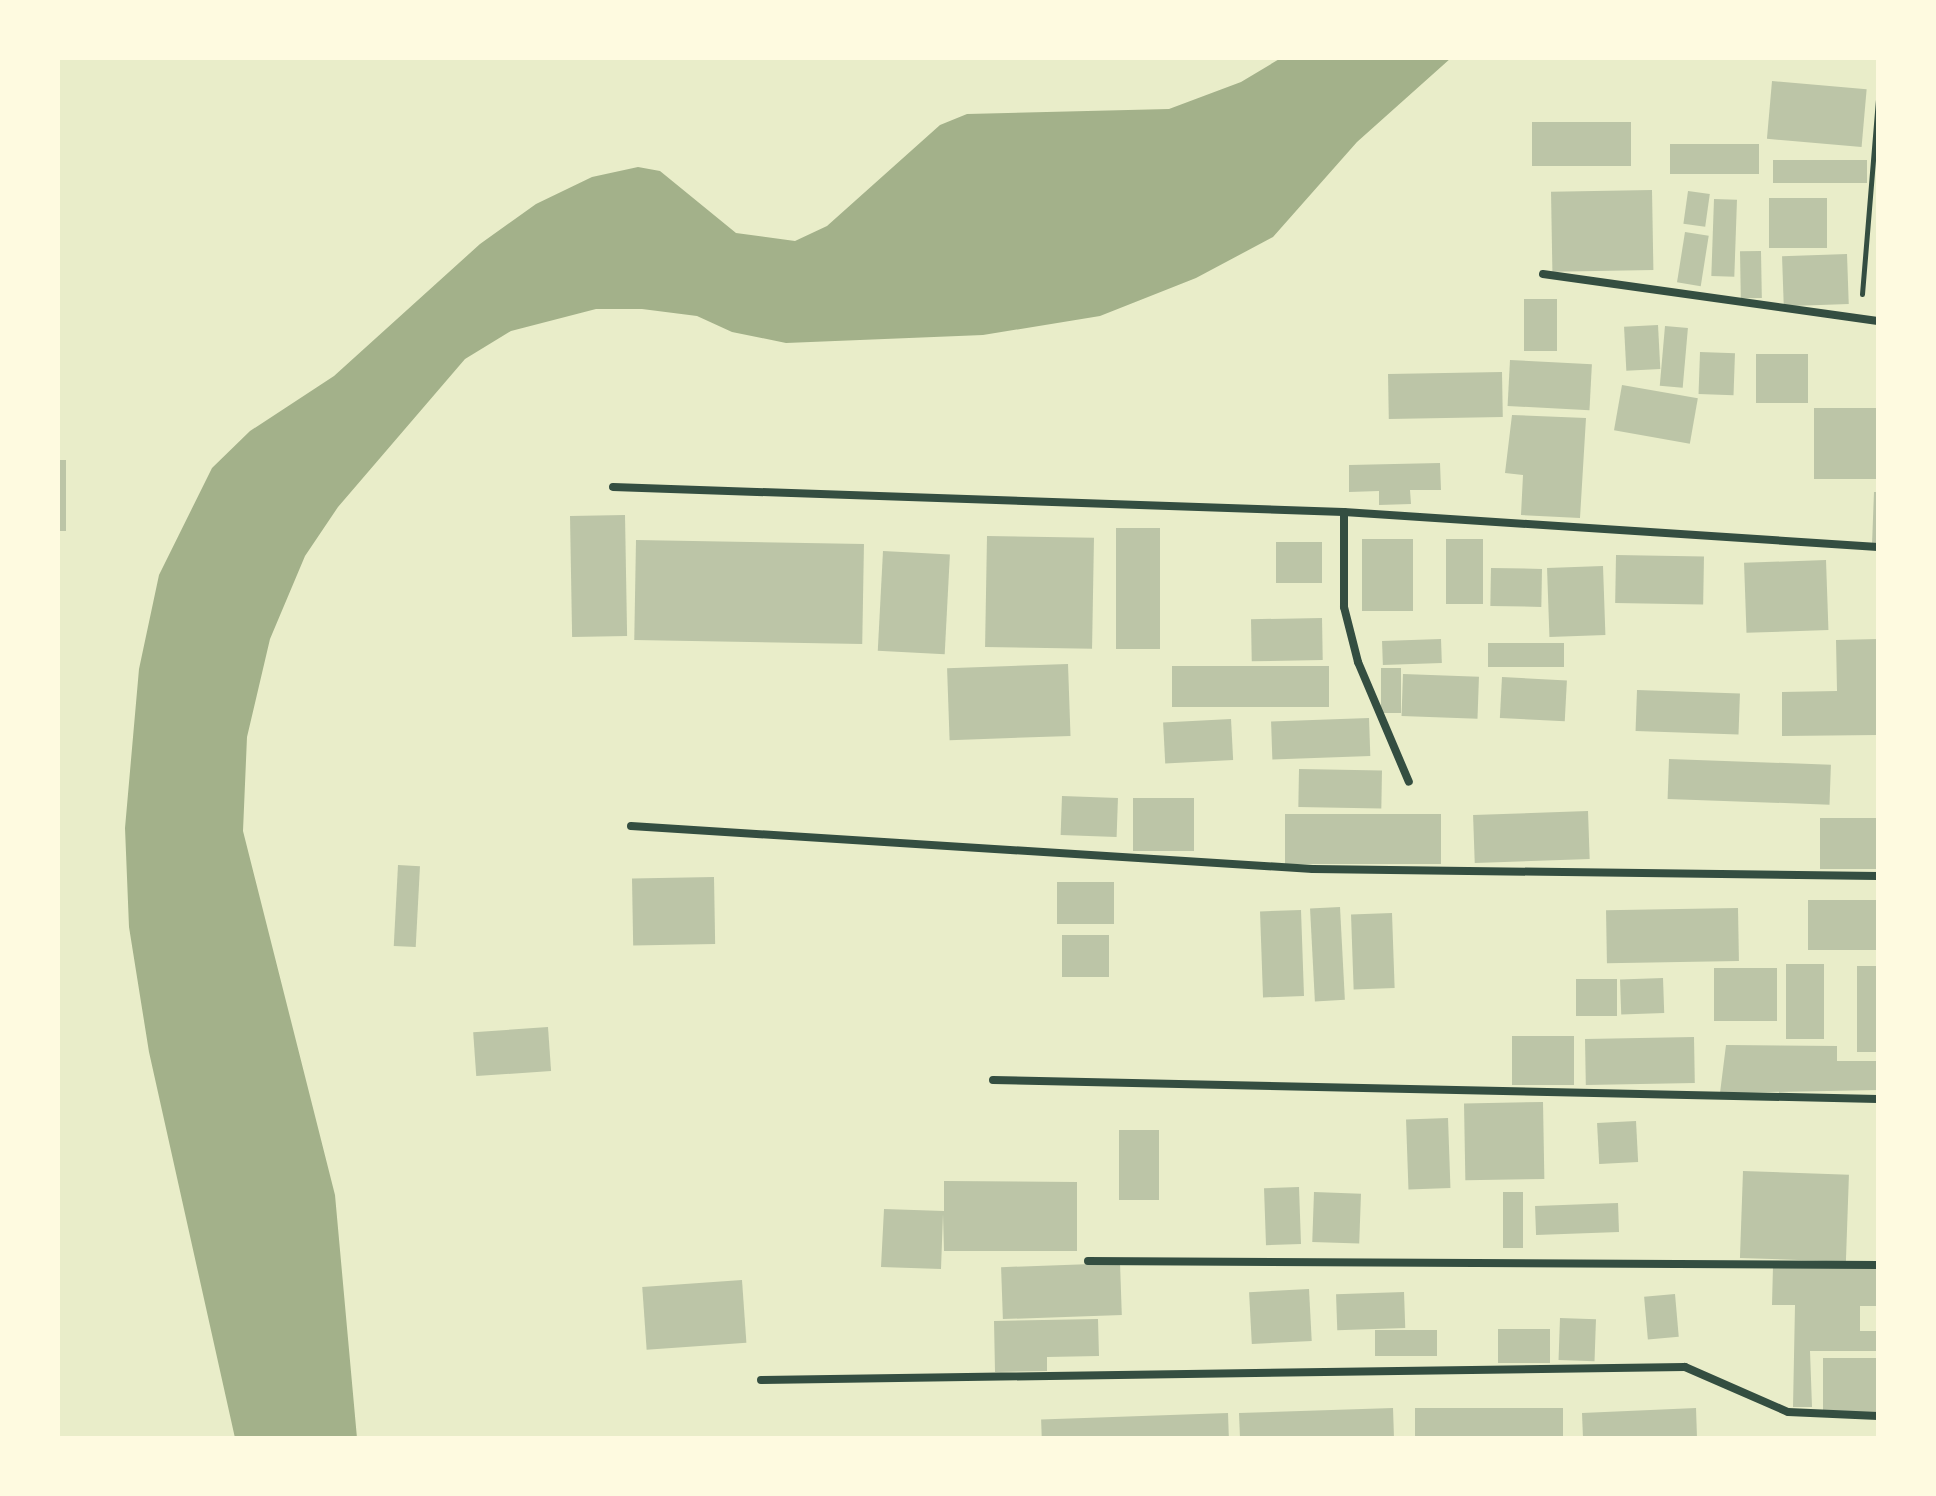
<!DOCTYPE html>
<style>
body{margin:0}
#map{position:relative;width:1936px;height:1496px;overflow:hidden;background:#e9edc9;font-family:Barlow,sans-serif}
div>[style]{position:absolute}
.water>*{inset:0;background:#a3b18a}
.building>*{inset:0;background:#bcc5a7;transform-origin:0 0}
.path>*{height:5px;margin:-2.5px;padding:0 2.5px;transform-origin:2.5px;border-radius:2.5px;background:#344e41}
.minor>*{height:8px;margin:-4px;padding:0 4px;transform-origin:4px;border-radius:4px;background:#344e41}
span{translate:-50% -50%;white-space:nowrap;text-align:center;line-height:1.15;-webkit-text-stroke:7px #fefae0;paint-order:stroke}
.frame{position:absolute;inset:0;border:60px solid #fefae0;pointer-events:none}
</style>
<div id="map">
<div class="water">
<div style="clip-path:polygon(1281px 58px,1451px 58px,1357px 142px,1273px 237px,1196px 278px,1100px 316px,983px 335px,786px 343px,732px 332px,697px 316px,642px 309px,596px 309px,511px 331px,465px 359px,338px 507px,305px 556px,270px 639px,247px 737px,243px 831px,335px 1195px,357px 1438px,235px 1438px,149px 1052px,129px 927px,125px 828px,139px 669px,159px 575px,212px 468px,250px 431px,334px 376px,480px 244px,536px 204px,592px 177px,638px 167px,660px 171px,736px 233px,795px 241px,827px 226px,940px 125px,967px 114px,1169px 109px,1241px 82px)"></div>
</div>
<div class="building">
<div style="left:1772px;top:81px;width:95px;height:58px;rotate:5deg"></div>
<div style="left:1631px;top:122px;width:44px;height:99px;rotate:90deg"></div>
<div style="left:1670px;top:144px;width:89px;height:30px"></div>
<div style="left:1867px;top:160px;width:23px;height:94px;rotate:90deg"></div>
<div style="left:1652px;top:190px;width:80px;height:101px;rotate:89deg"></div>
<div style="left:1688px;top:191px;width:22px;height:33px;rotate:8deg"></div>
<div style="left:1769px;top:198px;width:58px;height:50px"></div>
<div style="left:1714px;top:199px;width:23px;height:77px;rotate:2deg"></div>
<div style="left:1685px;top:232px;width:24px;height:51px;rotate:9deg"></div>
<div style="left:1761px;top:251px;width:47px;height:21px;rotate:89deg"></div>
<div style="left:1847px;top:254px;width:50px;height:65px;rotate:88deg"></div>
<div style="left:1524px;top:299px;width:33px;height:52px"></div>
<div style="left:1658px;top:325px;width:44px;height:34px;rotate:87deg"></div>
<div style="left:1665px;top:326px;width:23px;height:60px;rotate:5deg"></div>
<div style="left:1700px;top:352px;width:35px;height:42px;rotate:2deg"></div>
<div style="left:1756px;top:354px;width:52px;height:49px"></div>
<div style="left:1510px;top:360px;width:82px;height:46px;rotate:3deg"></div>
<div style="left:1502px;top:372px;width:45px;height:114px;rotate:89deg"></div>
<div style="left:1622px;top:385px;width:77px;height:46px;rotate:10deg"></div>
<div style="left:1878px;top:408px;width:71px;height:64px;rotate:90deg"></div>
<div style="clip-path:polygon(1512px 415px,1586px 418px,1580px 518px,1521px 515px,1523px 475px,1505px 473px)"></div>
<div style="left:58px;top:460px;width:8px;height:71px"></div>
<div style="clip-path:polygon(1440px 463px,1441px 490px,1410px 490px,1411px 504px,1379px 505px,1379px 491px,1349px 492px,1349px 465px)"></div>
<div style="clip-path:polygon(1874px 492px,1878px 492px,1878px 545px,1872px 545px)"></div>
<div style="left:625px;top:515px;width:121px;height:55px;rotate:89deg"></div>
<div style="left:1116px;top:528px;width:44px;height:121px"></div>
<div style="left:987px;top:536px;width:107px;height:111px;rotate:1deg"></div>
<div style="left:1413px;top:539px;width:72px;height:51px;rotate:90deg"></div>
<div style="left:1483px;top:539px;width:65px;height:37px;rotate:90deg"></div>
<div style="left:636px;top:540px;width:228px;height:100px;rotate:1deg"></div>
<div style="left:1276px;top:542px;width:46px;height:41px"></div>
<div style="left:883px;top:551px;width:67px;height:100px;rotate:3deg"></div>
<div style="left:1616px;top:555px;width:88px;height:48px;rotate:1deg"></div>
<div style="left:1826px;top:560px;width:70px;height:82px;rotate:88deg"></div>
<div style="left:1603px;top:566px;width:69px;height:56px;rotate:88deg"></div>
<div style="left:1491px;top:568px;width:51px;height:38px;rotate:1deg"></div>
<div style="left:1322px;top:618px;width:42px;height:71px;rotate:89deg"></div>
<div style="left:1441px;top:639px;width:24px;height:59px;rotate:88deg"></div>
<div style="clip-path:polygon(1878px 639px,1878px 735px,1782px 736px,1782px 692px,1837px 691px,1836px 640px)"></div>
<div style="left:1488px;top:643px;width:76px;height:24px"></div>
<div style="left:1068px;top:664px;width:72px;height:121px;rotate:88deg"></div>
<div style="left:1329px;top:666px;width:41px;height:157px;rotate:90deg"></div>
<div style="left:1381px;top:668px;width:20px;height:45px"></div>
<div style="left:1403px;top:674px;width:76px;height:42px;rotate:2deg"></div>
<div style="left:1502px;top:677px;width:65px;height:41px;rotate:3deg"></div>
<div style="left:1637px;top:690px;width:103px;height:41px;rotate:2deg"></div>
<div style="left:1369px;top:718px;width:38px;height:98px;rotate:88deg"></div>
<div style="left:1231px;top:719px;width:41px;height:68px;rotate:87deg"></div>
<div style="left:1669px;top:759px;width:162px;height:40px;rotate:2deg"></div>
<div style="left:1299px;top:769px;width:83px;height:38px;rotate:1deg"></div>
<div style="left:1062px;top:796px;width:56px;height:39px;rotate:2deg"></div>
<div style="left:1133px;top:798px;width:61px;height:53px"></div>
<div style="left:1588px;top:811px;width:48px;height:115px;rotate:88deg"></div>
<div style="left:1285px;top:814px;width:156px;height:50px"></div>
<div style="left:1820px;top:818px;width:58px;height:51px"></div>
<div style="left:398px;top:865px;width:22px;height:81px;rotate:3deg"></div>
<div style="left:714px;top:877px;width:67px;height:82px;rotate:89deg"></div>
<div style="left:1057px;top:882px;width:57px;height:42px"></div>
<div style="left:1878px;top:900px;width:50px;height:70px;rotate:90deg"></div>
<div style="left:1340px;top:907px;width:93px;height:30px;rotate:87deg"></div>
<div style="left:1738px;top:908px;width:53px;height:132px;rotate:89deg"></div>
<div style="left:1301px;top:910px;width:86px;height:41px;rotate:88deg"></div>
<div style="left:1392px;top:913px;width:75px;height:41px;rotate:88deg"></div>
<div style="left:1062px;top:935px;width:47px;height:42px"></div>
<div style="left:1786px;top:964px;width:38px;height:75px"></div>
<div style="left:1857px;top:966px;width:21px;height:86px"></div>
<div style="left:1714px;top:968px;width:63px;height:53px"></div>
<div style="left:1663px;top:978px;width:35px;height:43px;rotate:88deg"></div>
<div style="left:1617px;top:979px;width:37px;height:41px;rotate:90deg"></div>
<div style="left:548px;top:1027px;width:44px;height:75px;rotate:86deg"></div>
<div style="left:1512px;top:1036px;width:62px;height:49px"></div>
<div style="left:1694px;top:1037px;width:46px;height:109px;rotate:89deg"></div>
<div style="clip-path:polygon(1726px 1045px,1837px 1046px,1837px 1061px,1878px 1061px,1878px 1090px,1720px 1093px)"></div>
<div style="left:1543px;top:1102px;width:77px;height:79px;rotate:89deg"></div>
<div style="left:1448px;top:1118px;width:70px;height:42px;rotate:88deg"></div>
<div style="left:1636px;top:1121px;width:41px;height:39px;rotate:87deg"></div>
<div style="left:1119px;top:1130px;width:40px;height:70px"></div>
<div style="left:1743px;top:1171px;width:106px;height:87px;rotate:2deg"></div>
<div style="clip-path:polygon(944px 1181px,1077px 1182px,1077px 1251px,944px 1251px,943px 1214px,941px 1269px,881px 1267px,884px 1209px,944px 1211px)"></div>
<div style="left:1299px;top:1187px;width:57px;height:35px;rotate:88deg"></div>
<div style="left:1314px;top:1192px;width:47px;height:50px;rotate:2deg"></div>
<div style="left:1503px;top:1192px;width:20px;height:56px"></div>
<div style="left:1618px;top:1203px;width:29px;height:83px;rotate:88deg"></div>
<div style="left:1120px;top:1263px;width:52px;height:119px;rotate:88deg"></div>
<div style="clip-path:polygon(1773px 1266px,1878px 1268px,1878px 1306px,1860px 1306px,1860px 1331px,1878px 1331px,1878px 1351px,1810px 1351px,1812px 1407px,1793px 1407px,1795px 1305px,1772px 1305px)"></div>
<div style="left:742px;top:1280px;width:63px;height:100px;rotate:86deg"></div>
<div style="left:1309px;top:1289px;width:52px;height:60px;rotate:87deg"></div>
<div style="left:1404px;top:1292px;width:36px;height:68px;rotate:88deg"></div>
<div style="left:1675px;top:1294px;width:43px;height:31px;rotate:85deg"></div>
<div style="left:1560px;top:1318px;width:36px;height:42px;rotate:2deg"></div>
<div style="clip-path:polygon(1098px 1319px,1099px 1356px,1047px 1357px,1047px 1371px,995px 1372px,994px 1321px)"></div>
<div style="left:1550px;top:1329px;width:34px;height:52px;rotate:90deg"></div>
<div style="left:1437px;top:1330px;width:26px;height:62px;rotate:90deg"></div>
<div style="left:1823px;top:1358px;width:55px;height:54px"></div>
<div style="clip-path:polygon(1393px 1408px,1394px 1438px,1240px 1438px,1239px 1413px)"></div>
<div style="left:1563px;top:1408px;width:30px;height:148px;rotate:90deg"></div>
<div style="clip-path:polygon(1696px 1408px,1697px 1438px,1583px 1438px,1582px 1413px)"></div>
<div style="left:1228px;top:1413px;width:25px;height:187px;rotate:88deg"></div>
</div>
<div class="path">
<div style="left:1862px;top:294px;width:197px;rotate:-85.3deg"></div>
</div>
<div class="minor">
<div style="left:1543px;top:274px;width:338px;rotate:8deg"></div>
<div style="left:613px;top:487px;width:731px;rotate:1.96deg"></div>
<div style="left:1344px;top:512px;width:535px;rotate:3.75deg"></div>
<div style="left:1344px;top:512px;width:95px;rotate:90deg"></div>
<div style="left:1344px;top:607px;width:57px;rotate:75.7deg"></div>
<div style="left:1358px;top:662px;width:130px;rotate:67deg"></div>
<div style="left:631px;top:826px;width:683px;rotate:3.61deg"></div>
<div style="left:1313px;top:869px;width:565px;rotate:0.71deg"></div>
<div style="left:993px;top:1080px;width:885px;rotate:1.23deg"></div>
<div style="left:1088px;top:1261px;width:790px;rotate:0.29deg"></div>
<div style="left:761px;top:1380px;width:924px;rotate:-0.81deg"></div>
<div style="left:1685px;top:1367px;width:112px;rotate:23.6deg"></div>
<div style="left:1788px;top:1412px;width:90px;rotate:2.5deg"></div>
</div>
<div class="frame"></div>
</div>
